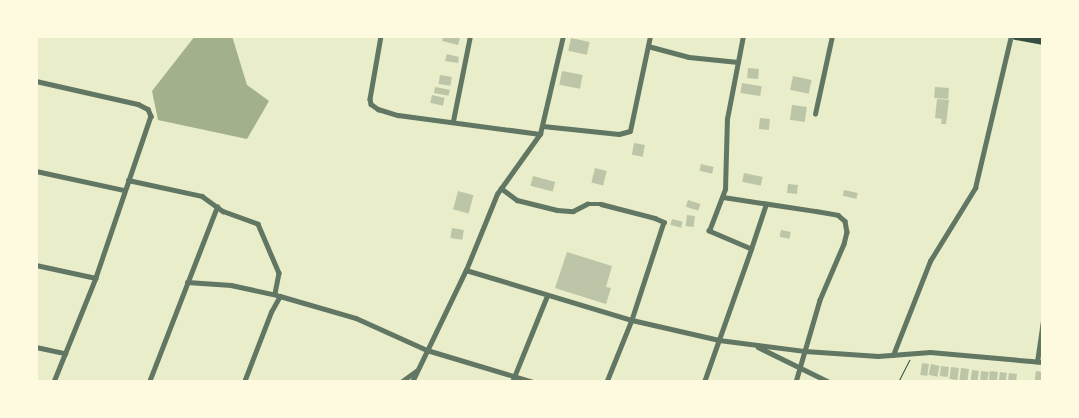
<!DOCTYPE html>
<style>
body{margin:0}
#map{position:relative;width:1079px;height:418px;overflow:hidden;background:#e9edc9;font-family:"Fira Sans Condensed",sans-serif}
div>[style]{position:absolute}
.water>*{inset:0;background:#a3b18a}
.building>*{inset:0;background:#bcc5a7;transform-origin:0 0}
.path>*{height:1px;margin:-0.5px;padding:0 0.5px;transform-origin:0.5px;border-radius:0.5px;background:#344e41}
.minor>*{height:4.5px;margin:-2.25px;padding:0 2.25px;transform-origin:2.25px;border-radius:2.25px;background:#617663}
.primary>*{height:8px;margin:-4px;padding:0 4px;transform-origin:4px;border-radius:4px;background:#344e41}
span{translate:-50% -50%;white-space:nowrap;text-align:center;line-height:1.15;-webkit-text-stroke:4px #fefae0;paint-order:stroke}
.frame{position:absolute;inset:0;border:38px solid #fefae0;pointer-events:none}
</style>
<div id="map">
<div class="water">
<div style="clip-path:polygon(195px 36px,232px 36px,247px 85px,269px 101px,247px 139px,158px 120px,152px 91px)"></div>
</div>
<div class="building">
<div style="clip-path:polygon(443px 36px,460px 38px,458px 45px,442px 41px)"></div>
<div style="left:571px;top:38px;width:19px;height:13px;rotate:12deg"></div>
<div style="clip-path:polygon(447px 54px,459px 57px,458px 63px,445px 61px)"></div>
<div style="left:748px;top:68px;width:11px;height:10px;rotate:5deg"></div>
<div style="left:562px;top:71px;width:21px;height:14px;rotate:11deg"></div>
<div style="left:440px;top:75px;width:12px;height:9px;rotate:9deg"></div>
<div style="left:793px;top:76px;width:19px;height:14px;rotate:12deg"></div>
<div style="left:742px;top:83px;width:20px;height:10px;rotate:9deg"></div>
<div style="left:435px;top:87px;width:15px;height:6px;rotate:11deg"></div>
<div style="left:935px;top:87px;width:14px;height:11px;rotate:4deg"></div>
<div style="left:432px;top:95px;width:13px;height:8px;rotate:13deg"></div>
<div style="clip-path:polygon(937px 99px,949px 100px,946px 124px,941px 124px,942px 119px,935px 118px)"></div>
<div style="left:792px;top:105px;width:15px;height:15px;rotate:8deg"></div>
<div style="left:760px;top:118px;width:10px;height:11px;rotate:6deg"></div>
<div style="left:634px;top:143px;width:11px;height:12px;rotate:10deg"></div>
<div style="left:701px;top:164px;width:13px;height:7px;rotate:13deg"></div>
<div style="left:595px;top:168px;width:12px;height:15px;rotate:14deg"></div>
<div style="left:744px;top:173px;width:19px;height:9px;rotate:12deg"></div>
<div style="left:533px;top:176px;width:23px;height:10px;rotate:15deg"></div>
<div style="left:788px;top:184px;width:10px;height:9px;rotate:6deg"></div>
<div style="left:844px;top:190px;width:14px;height:6px;rotate:12deg"></div>
<div style="left:458px;top:191px;width:16px;height:19px;rotate:15deg"></div>
<div style="left:688px;top:200px;width:13px;height:7px;rotate:18deg"></div>
<div style="left:687px;top:215px;width:8px;height:11px;rotate:7deg"></div>
<div style="left:672px;top:219px;width:11px;height:6px;rotate:15deg"></div>
<div style="left:452px;top:228px;width:12px;height:10px;rotate:9deg"></div>
<div style="left:781px;top:230px;width:10px;height:7px;rotate:11deg"></div>
<div style="clip-path:polygon(567px 252px,612px 266px,606px 287px,611px 288px,606px 304px,555px 288px)"></div>
<div style="left:922px;top:363px;width:7px;height:12px;rotate:8deg"></div>
<div style="left:931px;top:364px;width:9px;height:11px;rotate:13deg"></div>
<div style="left:941px;top:366px;width:8px;height:10px;rotate:7deg"></div>
<div style="left:951px;top:367px;width:8px;height:12px;rotate:7deg"></div>
<div style="left:961px;top:368px;width:8px;height:12px;rotate:7deg"></div>
<div style="left:972px;top:370px;width:7px;height:11px;rotate:8deg"></div>
<div style="clip-path:polygon(981px 371px,989px 372px,987px 382px,980px 382px)"></div>
<div style="left:990px;top:371px;width:8px;height:11px;rotate:7deg"></div>
<div style="left:1036px;top:371px;width:7px;height:11px;rotate:8deg"></div>
<div style="left:1000px;top:372px;width:7px;height:10px;rotate:8deg"></div>
<div style="left:1009px;top:373px;width:8px;height:9px;rotate:7deg"></div>
</div>
<div class="path">
<div style="left:898px;top:382px;width:25px;rotate:-63deg"></div>
</div>
<div class="minor">
<div style="left:381px;top:36px;width:64px;rotate:99.9deg"></div>
<div style="left:370px;top:99px;width:5px;rotate:79deg"></div>
<div style="left:371px;top:104px;width:9px;rotate:36deg"></div>
<div style="left:378px;top:109px;width:21px;rotate:17deg"></div>
<div style="left:398px;top:115px;width:143px;rotate:7.6deg"></div>
<div style="left:648px;top:46px;width:42px;rotate:15deg"></div>
<div style="left:689px;top:57px;width:49px;rotate:5.8deg"></div>
<div style="left:36px;top:81px;width:105px;rotate:12.7deg"></div>
<div style="left:138px;top:104px;width:11px;rotate:27deg"></div>
<div style="left:148px;top:109px;width:8px;rotate:67deg"></div>
<div style="left:151px;top:116px;width:171px;rotate:108.8deg"></div>
<div style="left:96px;top:278px;width:112px;rotate:112deg"></div>
<div style="left:815px;top:114px;width:80px;rotate:-77.7deg"></div>
<div style="left:453px;top:121px;width:87px;rotate:-78.7deg"></div>
<div style="left:543px;top:126px;width:76px;rotate:6deg"></div>
<div style="left:619px;top:134px;width:11px;rotate:-15deg"></div>
<div style="left:630px;top:131px;width:97px;rotate:-78.1deg"></div>
<div style="left:36px;top:171px;width:90px;rotate:12.2deg"></div>
<div style="left:128px;top:180px;width:76px;rotate:12.2deg"></div>
<div style="left:202px;top:196px;width:26px;rotate:36deg"></div>
<div style="left:223px;top:211px;width:37px;rotate:20deg"></div>
<div style="left:258px;top:224px;width:53px;rotate:66.8deg"></div>
<div style="left:279px;top:273px;width:21px;rotate:101deg"></div>
<div style="left:501px;top:188px;width:20px;rotate:37deg"></div>
<div style="left:517px;top:200px;width:41px;rotate:14deg"></div>
<div style="left:557px;top:210px;width:16px;rotate:4deg"></div>
<div style="left:573px;top:211px;width:16px;rotate:-27deg"></div>
<div style="left:587px;top:204px;width:14px"></div>
<div style="left:601px;top:204px;width:56px;rotate:14.5deg"></div>
<div style="left:655px;top:218px;width:10px;rotate:24deg"></div>
<div style="left:664px;top:222px;width:103px;rotate:108.1deg"></div>
<div style="left:632px;top:320px;width:67px;rotate:112deg"></div>
<div style="left:723px;top:197px;width:94px;rotate:8.6deg"></div>
<div style="left:816px;top:211px;width:22px;rotate:10deg"></div>
<div style="left:838px;top:215px;width:9px;rotate:41deg"></div>
<div style="left:845px;top:221px;width:11px;rotate:80deg"></div>
<div style="left:847px;top:232px;width:12px;rotate:104deg"></div>
<div style="left:844px;top:244px;width:61px;rotate:113.2deg"></div>
<div style="left:820px;top:300px;width:85px;rotate:106.3deg"></div>
<div style="left:751px;top:249px;width:47px;rotate:-71.6deg"></div>
<div style="left:36px;top:265px;width:61px;rotate:12.2deg"></div>
<div style="left:466px;top:270px;width:173px;rotate:16.8deg"></div>
<div style="left:632px;top:320px;width:89px;rotate:12.9deg"></div>
<div style="left:719px;top:340px;width:87px;rotate:7.3deg"></div>
<div style="left:805px;top:351px;width:73px;rotate:3.9deg"></div>
<div style="left:878px;top:356px;width:52px;rotate:-4.4deg"></div>
<div style="left:930px;top:352px;width:113px;rotate:5.1deg"></div>
<div style="left:187px;top:282px;width:44px;rotate:3.9deg"></div>
<div style="left:231px;top:285px;width:47px;rotate:12.3deg"></div>
<div style="left:36px;top:347px;width:30px;rotate:12deg"></div>
<div style="left:758px;top:347px;width:79px;rotate:26.2deg"></div>
<div style="left:893px;top:355px;width:101px;rotate:-68.5deg"></div>
<div style="left:930px;top:261px;width:86px;rotate:-58.3deg"></div>
<div style="left:975px;top:188px;width:156px;rotate:-76.7deg"></div>
<div style="left:1037px;top:362px;width:41px;rotate:-81.7deg"></div>
<div style="left:149px;top:382px;width:188px;rotate:-68.8deg"></div>
<div style="left:244px;top:382px;width:75px;rotate:-68.9deg"></div>
<div style="left:271px;top:312px;width:18px;rotate:-61deg"></div>
<div style="left:280px;top:296px;width:79px;rotate:16.1deg"></div>
<div style="left:356px;top:318px;width:78px;rotate:24.3deg"></div>
<div style="left:427px;top:350px;width:112px;rotate:16.7deg"></div>
<div style="left:401px;top:382px;width:19px;rotate:-36deg"></div>
<div style="left:412px;top:382px;width:124px;rotate:-64.3deg"></div>
<div style="left:466px;top:270px;width:82px;rotate:-67.8deg"></div>
<div style="left:497px;top:194px;width:74px;rotate:-54.4deg"></div>
<div style="left:540px;top:134px;width:101px;rotate:-76.8deg"></div>
<div style="left:512px;top:382px;width:93px;rotate:-67.9deg"></div>
<div style="left:704px;top:382px;width:141px;rotate:-70.5deg"></div>
<div style="left:751px;top:249px;width:46px;rotate:-156.8deg"></div>
<div style="left:709px;top:231px;width:45px;rotate:-69.1deg"></div>
<div style="left:725px;top:189px;width:70px;rotate:-88.4deg"></div>
<div style="left:727px;top:119px;width:85px;rotate:-79.1deg"></div>
</div>
<div class="primary">
<div style="left:1016px;top:36px;width:27px;rotate:10deg"></div>
</div>
<div class="frame"></div>
</div>
